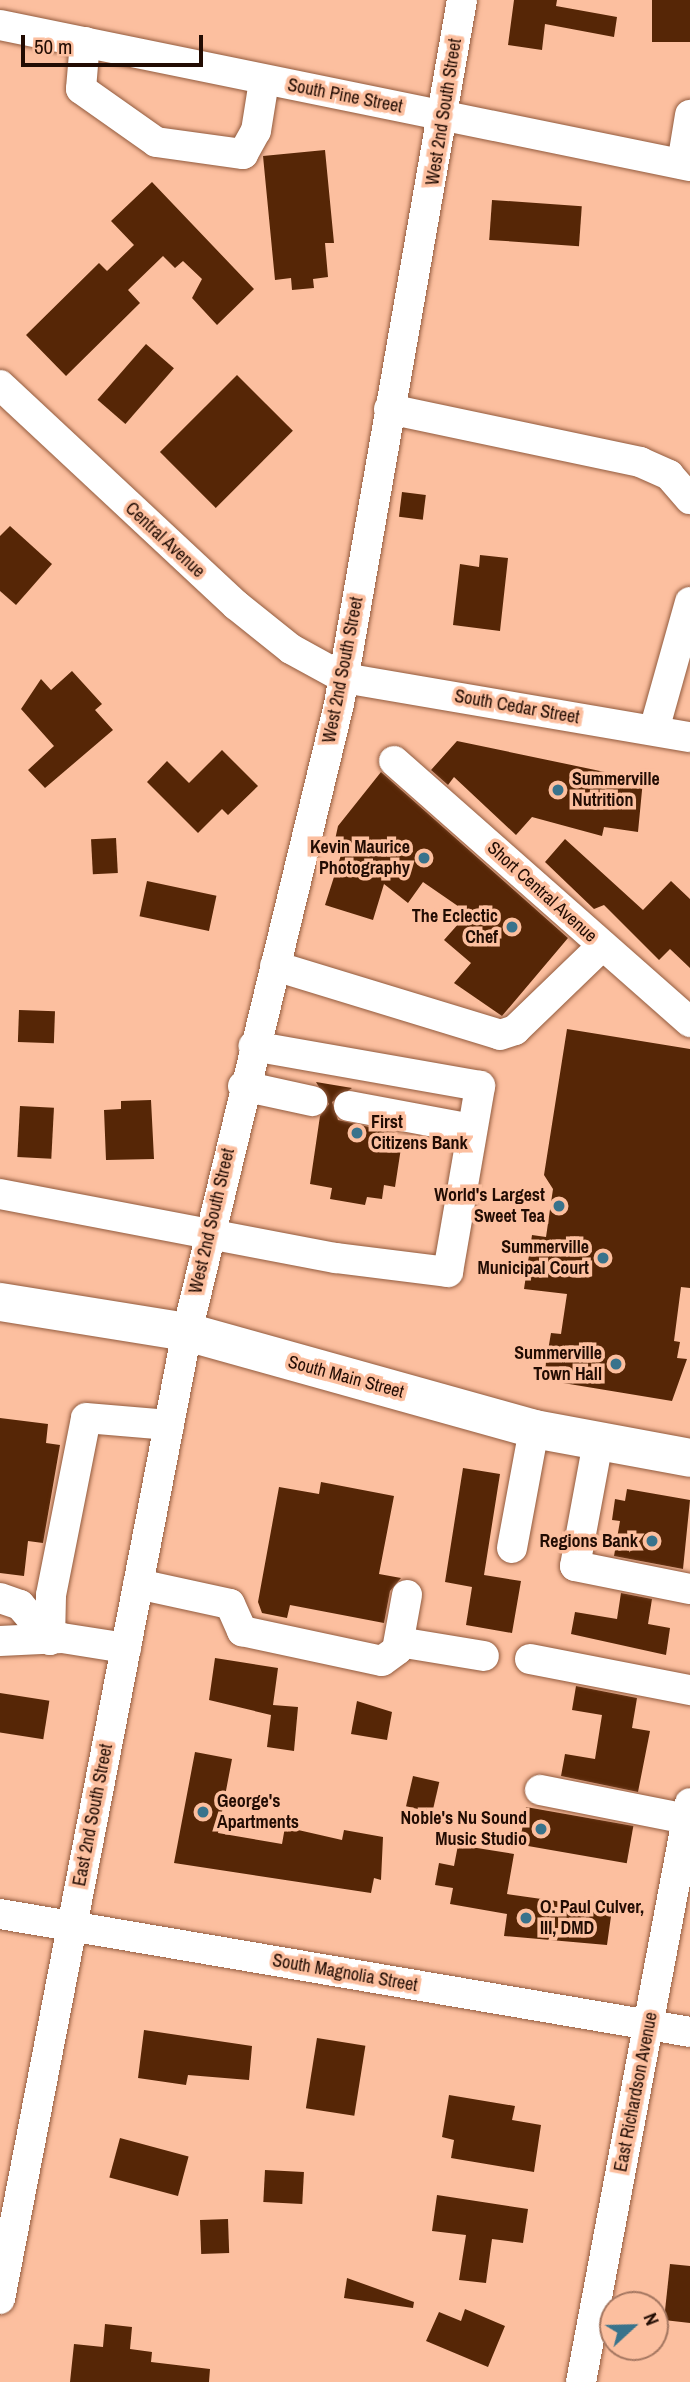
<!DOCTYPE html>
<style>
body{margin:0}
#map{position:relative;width:690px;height:2382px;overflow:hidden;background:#fcbf9f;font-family:"Archivo Narrow",sans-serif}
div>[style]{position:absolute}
.building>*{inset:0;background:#562606;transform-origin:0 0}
.roads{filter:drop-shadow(0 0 2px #925b3e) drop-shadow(0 0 2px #925b3e)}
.minor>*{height:30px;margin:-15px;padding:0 15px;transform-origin:15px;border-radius:15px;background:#fff}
.major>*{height:38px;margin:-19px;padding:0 19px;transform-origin:19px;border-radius:19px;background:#fff}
.dots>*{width:19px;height:19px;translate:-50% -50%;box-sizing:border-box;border:4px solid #fcbf9f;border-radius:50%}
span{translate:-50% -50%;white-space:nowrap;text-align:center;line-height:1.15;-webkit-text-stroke:7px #fcbf9f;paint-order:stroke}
.street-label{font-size:18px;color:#220c03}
.poi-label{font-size:18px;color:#220c03;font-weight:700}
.left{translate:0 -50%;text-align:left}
.right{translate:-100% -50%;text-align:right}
.north{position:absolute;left:599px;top:2291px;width:70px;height:70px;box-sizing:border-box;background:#fcbf9f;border:2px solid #a57761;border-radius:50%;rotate:68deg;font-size:19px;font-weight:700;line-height:28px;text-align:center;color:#220c03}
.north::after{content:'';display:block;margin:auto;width:24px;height:32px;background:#39738c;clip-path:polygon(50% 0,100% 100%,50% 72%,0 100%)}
.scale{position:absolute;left:21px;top:35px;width:182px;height:32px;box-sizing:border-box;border:4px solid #220c03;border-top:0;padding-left:9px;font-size:21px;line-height:24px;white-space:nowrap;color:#220c03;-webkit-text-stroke:5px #fcbf9f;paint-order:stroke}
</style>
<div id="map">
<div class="building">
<div style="clip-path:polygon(514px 0,557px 0,556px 6px,617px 17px,614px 37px,545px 24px,542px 50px,508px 45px)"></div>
<div style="left:652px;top:0;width:38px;height:42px"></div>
<div style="clip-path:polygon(325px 150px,334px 243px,325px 243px,328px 277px,313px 279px,314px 288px,292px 290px,291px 278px,275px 280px,263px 156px)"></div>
<div style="clip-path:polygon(152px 182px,254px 289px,217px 325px,192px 298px,202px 279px,183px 261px,175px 268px,163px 256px,128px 290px,140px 303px,66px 376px,26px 335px,99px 263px,107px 271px,134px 245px,111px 221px)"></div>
<div style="left:492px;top:200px;width:90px;height:40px;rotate:4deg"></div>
<div style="left:146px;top:344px;width:37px;height:74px;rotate:41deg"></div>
<div style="left:237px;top:375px;width:79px;height:109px;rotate:45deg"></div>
<div style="left:402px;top:492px;width:24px;height:25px;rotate:7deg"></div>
<div style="clip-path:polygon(10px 526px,52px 564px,16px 605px,0 591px,0 536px)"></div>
<div style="clip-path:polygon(480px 555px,508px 558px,500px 631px,453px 625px,460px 564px,479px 567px)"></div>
<div style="clip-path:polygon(72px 671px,102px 704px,95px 710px,113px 730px,45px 788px,28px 770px,54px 746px,21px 709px,41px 679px,51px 690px)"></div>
<div style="clip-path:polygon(457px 741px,643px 780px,638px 832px,604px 827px,602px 836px,532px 817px,516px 835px,454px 777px,448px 785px,431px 770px)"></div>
<div style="clip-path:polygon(222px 750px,258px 786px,228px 815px,222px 809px,198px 833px,147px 782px,167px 761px,189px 783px)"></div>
<div style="clip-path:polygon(381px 772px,568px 938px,502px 1016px,454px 983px,471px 963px,444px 940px,468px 913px,423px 882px,408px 903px,384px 884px,373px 920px,325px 905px,341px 855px,333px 849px,338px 826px)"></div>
<div style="left:116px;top:838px;width:35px;height:25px;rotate:87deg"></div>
<div style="clip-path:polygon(565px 839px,643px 910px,671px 881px,690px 899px,690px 968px,670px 949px,659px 960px,604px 905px,594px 909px,545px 862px)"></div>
<div style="left:147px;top:881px;width:71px;height:36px;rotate:12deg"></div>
<div style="left:19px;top:1010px;width:36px;height:32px;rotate:2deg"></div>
<div style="clip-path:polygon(567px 1029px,690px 1049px,690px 1288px,681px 1287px,674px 1341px,680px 1342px,677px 1358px,687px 1359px,672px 1401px,551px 1381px,554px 1369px,545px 1368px,551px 1333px,561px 1334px,567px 1294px,524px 1289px,532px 1235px,546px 1237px,553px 1189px,544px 1175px)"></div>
<div style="clip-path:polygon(316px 1082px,352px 1088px,332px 1102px,338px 1120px,396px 1133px,393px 1146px,401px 1148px,395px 1187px,384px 1185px,382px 1199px,367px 1197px,365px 1205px,330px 1199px,332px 1188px,310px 1184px,320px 1116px,329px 1104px)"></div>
<div style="clip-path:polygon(151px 1100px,154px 1159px,106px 1160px,104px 1110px,121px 1109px,121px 1101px)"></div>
<div style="left:20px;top:1106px;width:34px;height:51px;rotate:3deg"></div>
<div style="clip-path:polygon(0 1418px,48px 1424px,46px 1443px,60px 1445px,43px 1543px,28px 1541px,24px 1576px,0 1573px)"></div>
<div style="clip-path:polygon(463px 1468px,500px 1474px,484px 1575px,521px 1581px,512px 1633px,466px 1625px,472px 1587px,445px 1582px)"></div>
<div style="clip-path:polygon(321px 1482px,394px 1496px,379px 1574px,401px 1578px,390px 1591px,384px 1623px,290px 1605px,287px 1618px,262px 1613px,258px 1602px,279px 1487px,319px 1494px)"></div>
<div style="clip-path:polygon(627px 1489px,690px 1500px,683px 1569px,614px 1556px,620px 1521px,612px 1520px,615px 1499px,625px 1501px)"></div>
<div style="clip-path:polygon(621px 1593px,652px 1599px,648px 1624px,670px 1628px,666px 1655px,571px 1634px,575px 1612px,617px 1619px)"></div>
<div style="clip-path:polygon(215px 1658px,278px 1668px,273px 1705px,298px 1707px,294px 1751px,267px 1747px,271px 1715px,209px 1700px)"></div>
<div style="clip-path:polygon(576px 1686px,637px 1698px,632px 1728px,650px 1731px,638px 1792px,561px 1776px,565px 1754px,595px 1759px,602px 1715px,572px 1710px)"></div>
<div style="left:0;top:1693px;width:50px;height:39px;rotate:9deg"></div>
<div style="clip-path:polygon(357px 1701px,392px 1712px,387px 1740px,351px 1734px)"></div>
<div style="clip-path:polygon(195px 1752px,232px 1759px,218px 1833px,282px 1844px,285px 1827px,342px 1840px,344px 1830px,383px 1837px,381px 1880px,374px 1878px,371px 1893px,174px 1863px)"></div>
<div style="left:413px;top:1776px;width:27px;height:31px;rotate:13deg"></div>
<div style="left:526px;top:1807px;width:109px;height:38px;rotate:10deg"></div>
<div style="clip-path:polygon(458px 1845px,514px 1854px,507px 1894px,612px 1909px,607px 1945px,504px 1936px,507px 1914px,450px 1904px,453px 1888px,435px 1885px,439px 1863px,454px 1866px)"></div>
<div style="clip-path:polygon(144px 2030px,252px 2046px,249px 2080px,188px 2075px,186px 2085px,138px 2078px)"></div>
<div style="left:317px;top:2038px;width:49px;height:71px;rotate:9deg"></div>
<div style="clip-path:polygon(449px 2095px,515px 2106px,512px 2120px,541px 2125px,534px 2172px,451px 2158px,454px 2140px,442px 2137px)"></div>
<div style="left:120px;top:2138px;width:71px;height:41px;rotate:15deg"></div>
<div style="left:265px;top:2170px;width:39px;height:32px;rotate:3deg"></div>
<div style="clip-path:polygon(437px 2195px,528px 2209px,523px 2243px,492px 2239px,486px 2283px,459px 2280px,466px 2235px,432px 2231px)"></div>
<div style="left:228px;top:2219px;width:34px;height:28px;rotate:88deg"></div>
<div style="clip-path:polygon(670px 2264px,690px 2266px,690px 2323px,664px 2320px)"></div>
<div style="clip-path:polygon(347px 2278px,414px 2302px,413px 2308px,344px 2298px)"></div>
<div style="clip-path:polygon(465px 2309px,505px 2326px,488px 2367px,426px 2341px,439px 2312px,461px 2321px)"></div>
<div style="clip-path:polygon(105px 2324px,132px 2327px,130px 2349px,152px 2352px,151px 2362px,210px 2369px,209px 2382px,70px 2382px,74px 2344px,103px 2347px)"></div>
</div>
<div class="roads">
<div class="minor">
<div style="left:0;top:25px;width:704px;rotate:11.55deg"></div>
<div style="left:85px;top:42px;width:47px;rotate:94.9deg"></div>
<div style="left:81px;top:89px;width:92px;rotate:35.2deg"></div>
<div style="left:156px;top:142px;width:88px;rotate:7.9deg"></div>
<div style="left:243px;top:154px;width:26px;rotate:-61deg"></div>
<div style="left:256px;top:131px;width:51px;rotate:-80.9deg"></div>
<div style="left:682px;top:164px;width:50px;rotate:-80.7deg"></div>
<div style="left:0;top:385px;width:323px;rotate:43deg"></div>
<div style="left:236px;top:605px;width:70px;rotate:38.7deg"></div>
<div style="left:291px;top:649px;width:60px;rotate:28.7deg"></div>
<div style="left:344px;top:678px;width:351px;rotate:9.7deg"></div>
<div style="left:389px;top:409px;width:257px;rotate:11.9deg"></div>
<div style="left:640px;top:462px;width:32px;rotate:24deg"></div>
<div style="left:669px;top:475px;width:32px;rotate:49deg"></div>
<div style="left:654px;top:730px;width:133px;rotate:-74.3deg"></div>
<div style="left:394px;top:761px;width:395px;rotate:41.4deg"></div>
<div style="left:275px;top:966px;width:235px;rotate:17deg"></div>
<div style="left:500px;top:1035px;width:16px;rotate:-18deg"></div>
<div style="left:515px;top:1030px;width:121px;rotate:-44deg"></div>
<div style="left:243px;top:1086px;width:71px;rotate:12.3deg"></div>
<div style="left:349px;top:1106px;width:125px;rotate:10.6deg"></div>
<div style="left:0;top:1194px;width:342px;rotate:10.8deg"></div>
<div style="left:336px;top:1258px;width:113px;rotate:7.1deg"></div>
<div style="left:448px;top:1272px;width:189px;rotate:-80.2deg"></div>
<div style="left:480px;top:1086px;width:230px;rotate:-170deg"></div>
<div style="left:598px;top:1442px;width:126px;rotate:100.5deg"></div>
<div style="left:575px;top:1566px;width:117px;rotate:11.3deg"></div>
<div style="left:512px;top:1548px;width:121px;rotate:-79.5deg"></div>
<div style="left:138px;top:1584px;width:94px;rotate:12.3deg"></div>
<div style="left:230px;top:1604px;width:30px;rotate:66deg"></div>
<div style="left:242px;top:1631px;width:143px;rotate:12.1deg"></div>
<div style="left:382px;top:1661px;width:19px;rotate:-36deg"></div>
<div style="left:397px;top:1650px;width:56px;rotate:-79.7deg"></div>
<div style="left:0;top:1598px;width:21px;rotate:19deg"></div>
<div style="left:20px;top:1605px;width:46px;rotate:49.4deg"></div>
<div style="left:50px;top:1640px;width:45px;rotate:-88.7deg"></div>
<div style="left:51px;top:1595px;width:180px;rotate:-78.8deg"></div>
<div style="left:86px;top:1418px;width:83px;rotate:4.8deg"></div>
<div style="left:0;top:1641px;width:62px;rotate:-2.8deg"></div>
<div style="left:62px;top:1638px;width:65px;rotate:8.9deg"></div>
<div style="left:399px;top:1642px;width:86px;rotate:9.4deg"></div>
<div style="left:530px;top:1659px;width:163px;rotate:11deg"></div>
<div style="left:540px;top:1790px;width:150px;rotate:11.2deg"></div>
<div style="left:0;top:1914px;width:700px;rotate:9.7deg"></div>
<div style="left:0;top:2299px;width:985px;rotate:-79.06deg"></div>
<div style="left:187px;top:1332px;width:646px;rotate:-76.39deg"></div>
<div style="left:339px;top:704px;width:715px;rotate:-80.09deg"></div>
<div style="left:581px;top:2382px;width:589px;rotate:-79.34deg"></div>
</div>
<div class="major">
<div style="left:0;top:1302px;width:189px;rotate:9.1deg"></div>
<div style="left:187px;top:1332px;width:360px;rotate:15.6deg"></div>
<div style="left:534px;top:1429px;width:159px;rotate:10.5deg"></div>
</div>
</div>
<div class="dots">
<div style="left:558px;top:790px;background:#39738c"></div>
<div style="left:424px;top:858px;background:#39738c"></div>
<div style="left:512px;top:927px;background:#39738c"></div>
<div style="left:357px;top:1133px;background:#39738c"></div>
<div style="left:559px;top:1206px;background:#39738c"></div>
<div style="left:603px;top:1258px;background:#39738c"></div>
<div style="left:616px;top:1364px;background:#39738c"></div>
<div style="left:652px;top:1541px;background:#39738c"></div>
<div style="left:203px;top:1812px;background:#39738c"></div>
<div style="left:541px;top:1829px;background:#39738c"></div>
<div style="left:526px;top:1918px;background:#39738c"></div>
</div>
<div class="street-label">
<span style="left:345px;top:96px;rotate:11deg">South Pine Street</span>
<span style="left:444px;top:112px;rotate:-81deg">West 2nd South Street</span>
<span style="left:165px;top:540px;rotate:43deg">Central Avenue</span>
<span style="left:343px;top:670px;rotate:-79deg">West 2nd South Street</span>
<span style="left:517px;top:707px;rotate:10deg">South Cedar Street</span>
<span style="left:542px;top:892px;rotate:42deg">Short Central Avenue</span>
<span style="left:212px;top:1221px;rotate:-77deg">West 2nd South Street</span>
<span style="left:346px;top:1377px;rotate:15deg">South Main Street</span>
<span style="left:93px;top:1815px;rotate:-79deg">East 2nd South Street</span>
<span style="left:345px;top:1973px;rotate:10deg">South Magnolia Street</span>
<span style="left:636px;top:2092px;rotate:-79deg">East Richardson Avenue</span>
</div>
<div class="poi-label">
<span class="left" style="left:572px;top:790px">Summerville<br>Nutrition</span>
<span class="right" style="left:410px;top:858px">Kevin Maurice<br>Photography</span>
<span class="right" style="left:498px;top:927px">The Eclectic<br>Chef</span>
<span class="left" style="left:371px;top:1133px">First<br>Citizens Bank</span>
<span class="right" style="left:545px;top:1206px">World's Largest<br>Sweet Tea</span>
<span class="right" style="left:589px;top:1258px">Summerville<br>Municipal Court</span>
<span class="right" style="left:602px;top:1364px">Summerville<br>Town Hall</span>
<span class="right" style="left:638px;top:1541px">Regions Bank</span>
<span class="left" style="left:217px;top:1812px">George's<br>Apartments</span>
<span class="right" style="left:527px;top:1829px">Noble's Nu Sound<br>Music Studio</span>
<span class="left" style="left:540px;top:1918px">O. Paul Culver,<br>III, DMD</span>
</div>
<div class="north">N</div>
<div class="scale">50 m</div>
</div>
